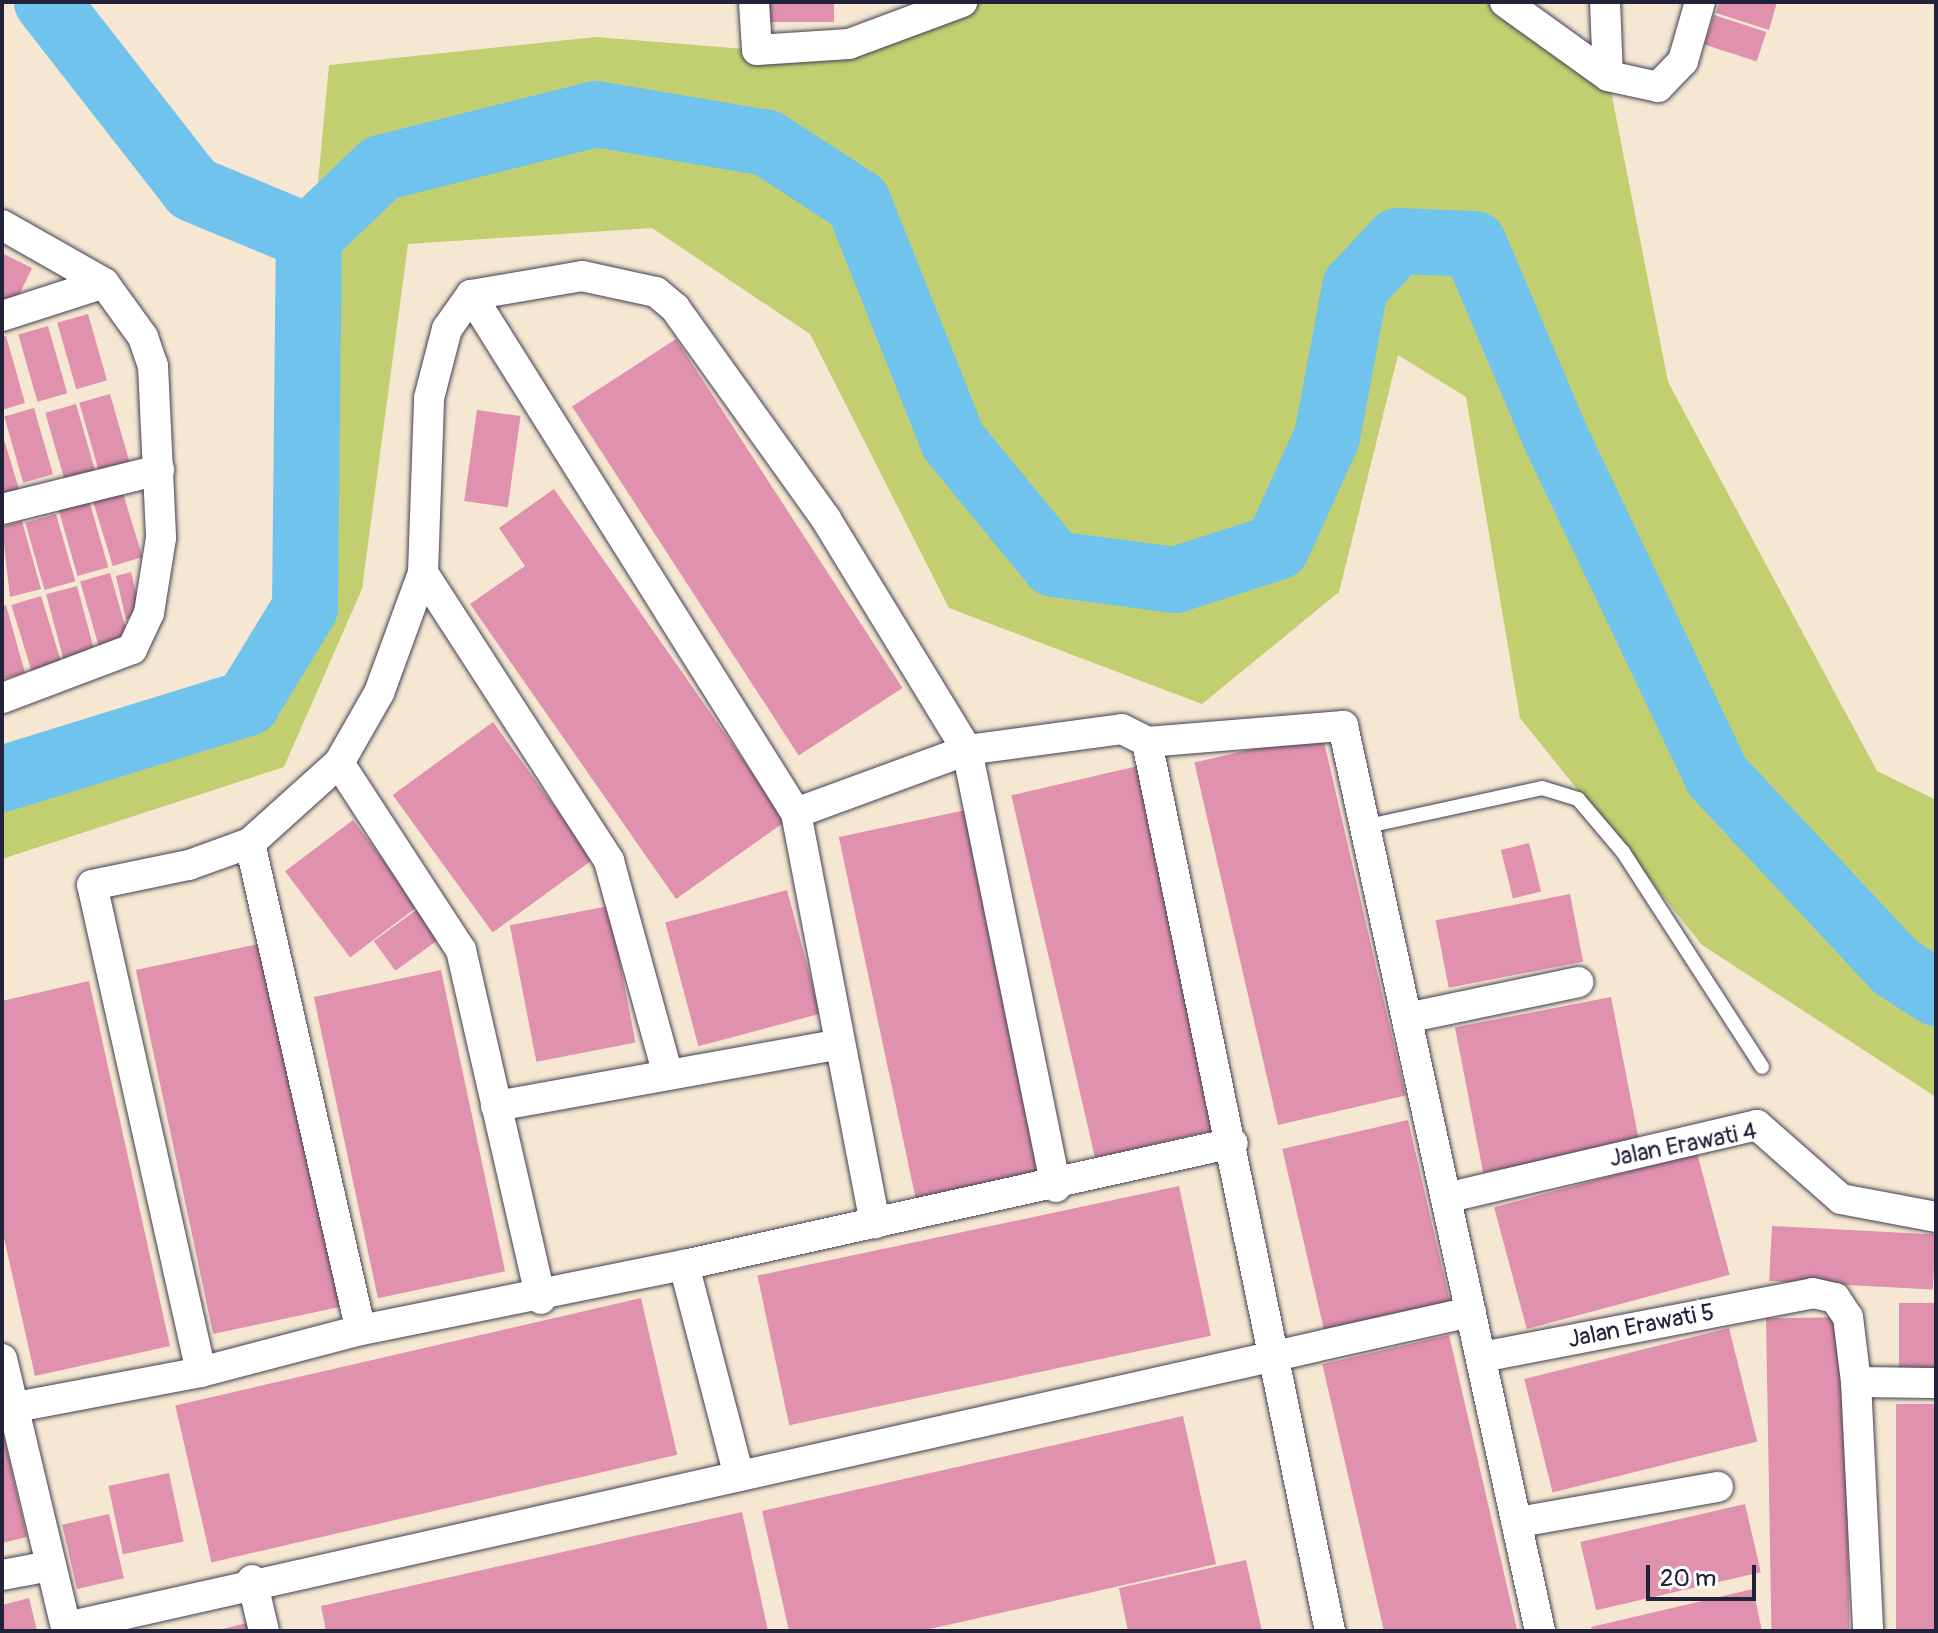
<!DOCTYPE html>
<style>
body{margin:0}
#map{position:relative;width:1938px;height:1633px;overflow:hidden;background:#f6e7d2;font-family:Pangolin,sans-serif}
div>[style]{position:absolute}
.green>*{inset:0;background:#c2cf71}
.river>*{height:66px;margin:-33px;padding:0 33px;transform-origin:33px;border-radius:33px;background:#70c3ec}
.building>*{inset:0;background:#df91ad;transform-origin:0 0}
.roads{filter:drop-shadow(0 0 2px #424052) drop-shadow(0 0 2px #424052)}
.lane>*{height:14px;margin:-7px;padding:0 7px;transform-origin:7px;border-radius:7px;background:#fff}
.street>*{height:30px;margin:-15px;padding:0 15px;transform-origin:15px;border-radius:15px;background:#fff}
span{translate:-50% -50%;white-space:nowrap;text-align:center;line-height:1.15;-webkit-text-stroke:6px #fff;paint-order:stroke}
.street-label{font-size:24px;color:#22223b}
.frame{position:absolute;inset:0;border:4px solid #22223b;pointer-events:none}
.scale{position:absolute;left:1646px;top:1565px;width:110px;height:36px;box-sizing:border-box;border:4px solid #22223b;border-top:0;padding-left:10px;font-size:24px;line-height:28px;white-space:nowrap;color:#22223b;-webkit-text-stroke:6px #fff;paint-order:stroke}
</style>
<div id="map">
<div class="green">
<div style="clip-path:polygon(962px 2px,1504px 2px,1608px 76px,1668px 382px,1877px 771px,1936px 800px,1936px 1097px,1702px 945px,1520px 718px,1466px 397px,1398px 355px,1339px 592px,1202px 704px,949px 608px,810px 334px,652px 228px,408px 244px,362px 589px,284px 767px,2px 859px,2px 779px,247px 703px,305px 608px,294px 437px,329px 65px,596px 37px,757px 50px,849px 44px)"></div>
</div>
<div class="river">
<div style="left:47px;top:2px;width:237px;rotate:52deg"></div>
<div style="left:193px;top:189px;width:126px;rotate:22.5deg"></div>
<div style="left:309px;top:237px;width:100px;rotate:-43.8deg"></div>
<div style="left:381px;top:168px;width:222px;rotate:-14.1deg"></div>
<div style="left:596px;top:114px;width:173px;rotate:9.6deg"></div>
<div style="left:767px;top:143px;width:108px;rotate:33deg"></div>
<div style="left:858px;top:202px;width:257px;rotate:68.3deg"></div>
<div style="left:953px;top:441px;width:159px;rotate:50.6deg"></div>
<div style="left:1054px;top:564px;width:122px;rotate:7.5deg"></div>
<div style="left:1175px;top:580px;width:107px;rotate:-17.9deg"></div>
<div style="left:1277px;top:547px;width:121px;rotate:-65.6deg"></div>
<div style="left:1327px;top:437px;width:153px;rotate:-79.4deg"></div>
<div style="left:1355px;top:287px;width:63px;rotate:-46.9deg"></div>
<div style="left:1398px;top:241px;width:76px;rotate:2.3deg"></div>
<div style="left:1474px;top:244px;width:208px;rotate:67.1deg"></div>
<div style="left:1555px;top:436px;width:377px;rotate:64.5deg"></div>
<div style="left:1717px;top:776px;width:262px;rotate:46.9deg"></div>
<div style="left:1896px;top:967px;width:48px;rotate:33deg"></div>
<div style="left:2px;top:779px;width:257px;rotate:-17.2deg"></div>
<div style="left:247px;top:703px;width:111px;rotate:-58.6deg"></div>
<div style="left:305px;top:608px;width:371px;rotate:-89.4deg"></div>
</div>
<div class="building">
<div style="left:767px;top:2px;width:67px;height:20px"></div>
<div style="clip-path:polygon(1720px 2px,1777px 2px,1769px 30px,1716px 13px)"></div>
<div style="left:1714px;top:15px;width:55px;height:31px;rotate:18deg"></div>
<div style="clip-path:polygon(2px 253px,32px 268px,13px 308px,2px 302px)"></div>
<div style="left:88px;top:314px;width:69px;height:32px;rotate:74deg"></div>
<div style="left:48px;top:326px;width:70px;height:31px;rotate:74deg"></div>
<div style="clip-path:polygon(6px 336px,25px 403px,2px 410px,2px 337px)"></div>
<div style="left:676px;top:339px;width:416px;height:124px;rotate:57deg"></div>
<div style="left:110px;top:394px;width:70px;height:32px;rotate:74deg"></div>
<div style="left:76px;top:404px;width:70px;height:32px;rotate:74deg"></div>
<div style="left:34px;top:408px;width:69px;height:31px;rotate:74deg"></div>
<div style="left:477px;top:410px;width:44px;height:92px;rotate:8deg"></div>
<div style="clip-path:polygon(2px 433px,19px 489px,2px 494px)"></div>
<div style="clip-path:polygon(554px 489px,786px 821px,676px 899px,470px 604px,525px 566px,499px 528px)"></div>
<div style="left:122px;top:490px;width:70px;height:31px;rotate:73deg"></div>
<div style="left:89px;top:500px;width:70px;height:32px;rotate:74deg"></div>
<div style="left:56px;top:514px;width:70px;height:32px;rotate:74deg"></div>
<div style="clip-path:polygon(22px 521px,41px 589px,10px 597px,2px 527px)"></div>
<div style="clip-path:polygon(131px 572px,140px 609px,126px 620px,116px 576px)"></div>
<div style="left:110px;top:573px;width:71px;height:31px;rotate:74deg"></div>
<div style="left:77px;top:586px;width:69px;height:32px;rotate:75deg"></div>
<div style="left:41px;top:596px;width:69px;height:31px;rotate:73deg"></div>
<div style="clip-path:polygon(6px 605px,25px 673px,2px 679px,2px 607px)"></div>
<div style="left:493px;top:722px;width:170px;height:124px;rotate:54deg"></div>
<div style="left:1322px;top:733px;width:372px;height:131px;rotate:77deg"></div>
<div style="left:1138px;top:766px;width:372px;height:130px;rotate:77deg"></div>
<div style="left:966px;top:810px;width:372px;height:130px;rotate:78deg"></div>
<div style="left:353px;top:820px;width:108px;height:85px;rotate:53deg"></div>
<div style="left:1529px;top:843px;width:50px;height:29px;rotate:76deg"></div>
<div style="left:787px;top:890px;width:128px;height:126px;rotate:75deg"></div>
<div style="left:1570px;top:894px;width:69px;height:137px;rotate:79deg"></div>
<div style="left:609px;top:906px;width:139px;height:101px;rotate:79deg"></div>
<div style="left:419px;top:908px;width:37px;height:56px;rotate:54deg"></div>
<div style="left:263px;top:943px;width:372px;height:130px;rotate:78deg"></div>
<div style="left:441px;top:970px;width:308px;height:130px;rotate:78deg"></div>
<div style="clip-path:polygon(89px 981px,170px 1346px,35px 1376px,2px 1229px,2px 1001px)"></div>
<div style="left:1611px;top:997px;width:148px;height:159px;rotate:79deg"></div>
<div style="left:1408px;top:1120px;width:194px;height:129px;rotate:77deg"></div>
<div style="left:1697px;top:1153px;width:126px;height:210px;rotate:75deg"></div>
<div style="left:1179px;top:1186px;width:153px;height:431px;rotate:78deg"></div>
<div style="left:1772px;top:1226px;width:164px;height:55px;rotate:3deg"></div>
<div style="left:641px;top:1298px;width:161px;height:478px;rotate:77deg"></div>
<div style="left:1899px;top:1303px;width:37px;height:68px"></div>
<div style="left:1844px;top:1317px;width:314px;height:78px;rotate:89deg"></div>
<div style="left:1729px;top:1328px;width:117px;height:211px;rotate:76deg"></div>
<div style="left:1449px;top:1335px;width:303px;height:130px;rotate:77deg"></div>
<div style="left:1936px;top:1404px;width:227px;height:40px;rotate:90deg"></div>
<div style="clip-path:polygon(1183px 1416px,1216px 1564px,921px 1631px,789px 1631px,762px 1511px)"></div>
<div style="clip-path:polygon(2px 1429px,27px 1537px,2px 1543px)"></div>
<div style="left:169px;top:1473px;width:70px;height:62px;rotate:78deg"></div>
<div style="left:1745px;top:1504px;width:70px;height:169px;rotate:77deg"></div>
<div style="clip-path:polygon(742px 1512px,768px 1631px,326px 1631px,321px 1606px)"></div>
<div style="left:109px;top:1514px;width:66px;height:48px;rotate:77deg"></div>
<div style="clip-path:polygon(1246px 1560px,1262px 1631px,1128px 1631px,1119px 1588px)"></div>
<div style="clip-path:polygon(1753px 1589px,1762px 1631px,1592px 1631px,1591px 1627px)"></div>
<div style="clip-path:polygon(29px 1598px,37px 1631px,2px 1631px,2px 1605px)"></div>
<div style="clip-path:polygon(247px 1623px,249px 1631px,218px 1631px,218px 1630px)"></div>
</div>
<div class="roads">
<div class="lane">
<div style="left:1368px;top:826px;width:178px;rotate:-12.3deg"></div>
<div style="left:1542px;top:788px;width:38px;rotate:17deg"></div>
<div style="left:1578px;top:799px;width:70px;rotate:49.7deg"></div>
<div style="left:1623px;top:852px;width:256px;rotate:57.1deg"></div>
</div>
<div class="street">
<div style="left:754px;top:2px;width:48px;rotate:86.4deg"></div>
<div style="left:757px;top:50px;width:92px;rotate:-3.7deg"></div>
<div style="left:849px;top:44px;width:121px;rotate:-20.4deg"></div>
<div style="left:1505px;top:2px;width:127px;rotate:35.7deg"></div>
<div style="left:1608px;top:76px;width:51px;rotate:12.4deg"></div>
<div style="left:1658px;top:87px;width:36px;rotate:-46deg"></div>
<div style="left:1683px;top:61px;width:61px;rotate:-73.9deg"></div>
<div style="left:1605px;top:2px;width:74px;rotate:87.7deg"></div>
<div style="left:2px;top:225px;width:117px;rotate:29.6deg"></div>
<div style="left:104px;top:283px;width:67px;rotate:54.2deg"></div>
<div style="left:143px;top:337px;width:31px;rotate:71deg"></div>
<div style="left:153px;top:366px;width:172px;rotate:87.3deg"></div>
<div style="left:161px;top:538px;width:76px;rotate:99.1deg"></div>
<div style="left:149px;top:613px;width:40px;rotate:115deg"></div>
<div style="left:132px;top:649px;width:139px;rotate:159.3deg"></div>
<div style="left:471px;top:295px;width:612px;rotate:57.9deg"></div>
<div style="left:796px;top:813px;width:418px;rotate:79.1deg"></div>
<div style="left:2px;top:316px;width:107px;rotate:-17.9deg"></div>
<div style="left:2px;top:509px;width:162px;rotate:-14deg"></div>
<div style="left:423px;top:573px;width:343px;rotate:57.1deg"></div>
<div style="left:609px;top:861px;width:219px;rotate:74.6deg"></div>
<div style="left:1147px;top:742px;width:197px;rotate:-4.7deg"></div>
<div style="left:1343px;top:726px;width:926px;rotate:77.72deg"></div>
<div style="left:339px;top:763px;width:223px;rotate:56.9deg"></div>
<div style="left:461px;top:950px;width:358px;rotate:77.1deg"></div>
<div style="left:796px;top:813px;width:182px;rotate:-20.2deg"></div>
<div style="left:967px;top:750px;width:156px;rotate:-7.7deg"></div>
<div style="left:1122px;top:729px;width:28px;rotate:27deg"></div>
<div style="left:1147px;top:742px;width:908px;rotate:78.37deg"></div>
<div style="left:250px;top:843px;width:499px;rotate:77.2deg"></div>
<div style="left:361px;top:1330px;width:329px;rotate:-11.4deg"></div>
<div style="left:684px;top:1265px;width:218px;rotate:75.4deg"></div>
<div style="left:1411px;top:1017px;width:171px;rotate:-11.8deg"></div>
<div style="left:496px;top:1106px;width:344px;rotate:-10.2deg"></div>
<div style="left:1450px;top:1197px;width:315px;rotate:-13.2deg"></div>
<div style="left:1757px;top:1125px;width:112px;rotate:41.4deg"></div>
<div style="left:1841px;top:1199px;width:97px;rotate:10.7deg"></div>
<div style="left:684px;top:1265px;width:562px;rotate:-12.53deg"></div>
<div style="left:1482px;top:1357px;width:337px;rotate:-10.9deg"></div>
<div style="left:1813px;top:1293px;width:23px;rotate:13deg"></div>
<div style="left:1835px;top:1298px;width:23px;rotate:56deg"></div>
<div style="left:1848px;top:1317px;width:65px;rotate:83deg"></div>
<div style="left:1856px;top:1382px;width:249px;rotate:87.2deg"></div>
<div style="left:2px;top:1359px;width:280px;rotate:76.6deg"></div>
<div style="left:201px;top:1372px;width:499px;rotate:-102.6deg"></div>
<div style="left:92px;top:885px;width:99px;rotate:-11.7deg"></div>
<div style="left:189px;top:865px;width:65px;rotate:-19.8deg"></div>
<div style="left:250px;top:843px;width:120px;rotate:-42deg"></div>
<div style="left:339px;top:763px;width:81px;rotate:-60.3deg"></div>
<div style="left:379px;top:693px;width:128px;rotate:-69.9deg"></div>
<div style="left:423px;top:573px;width:175px;rotate:-88deg"></div>
<div style="left:429px;top:398px;width:71px;rotate:-75.4deg"></div>
<div style="left:447px;top:329px;width:42px;rotate:-54.8deg"></div>
<div style="left:471px;top:295px;width:113px;rotate:-9.7deg"></div>
<div style="left:582px;top:276px;width:76px;rotate:12.2deg"></div>
<div style="left:656px;top:292px;width:25px;rotate:40deg"></div>
<div style="left:675px;top:308px;width:259px;rotate:54.4deg"></div>
<div style="left:826px;top:519px;width:271px;rotate:58.6deg"></div>
<div style="left:967px;top:750px;width:446px;rotate:78.5deg"></div>
<div style="left:1856px;top:1382px;width:80px;rotate:0.7deg"></div>
<div style="left:11px;top:1408px;width:193px;rotate:-10.7deg"></div>
<div style="left:201px;top:1372px;width:165px;rotate:-14.7deg"></div>
<div style="left:1519px;top:1522px;width:202px;rotate:-10deg"></div>
<div style="left:2px;top:1575px;width:49px;rotate:-10.6deg"></div>
<div style="left:252px;top:1580px;width:52px;rotate:76.8deg"></div>
<div style="left:67px;top:1627px;width:1439px;rotate:-12.65deg"></div>
</div>
</div>
<div class="street-label">
<span style="left:1683px;top:1145px;rotate:-11deg">Jalan Erawati 4</span>
<span style="left:1641px;top:1326px;rotate:-11deg">Jalan Erawati 5</span>
</div>
<div class="frame"></div>
<div class="scale">20 m</div>
</div>
